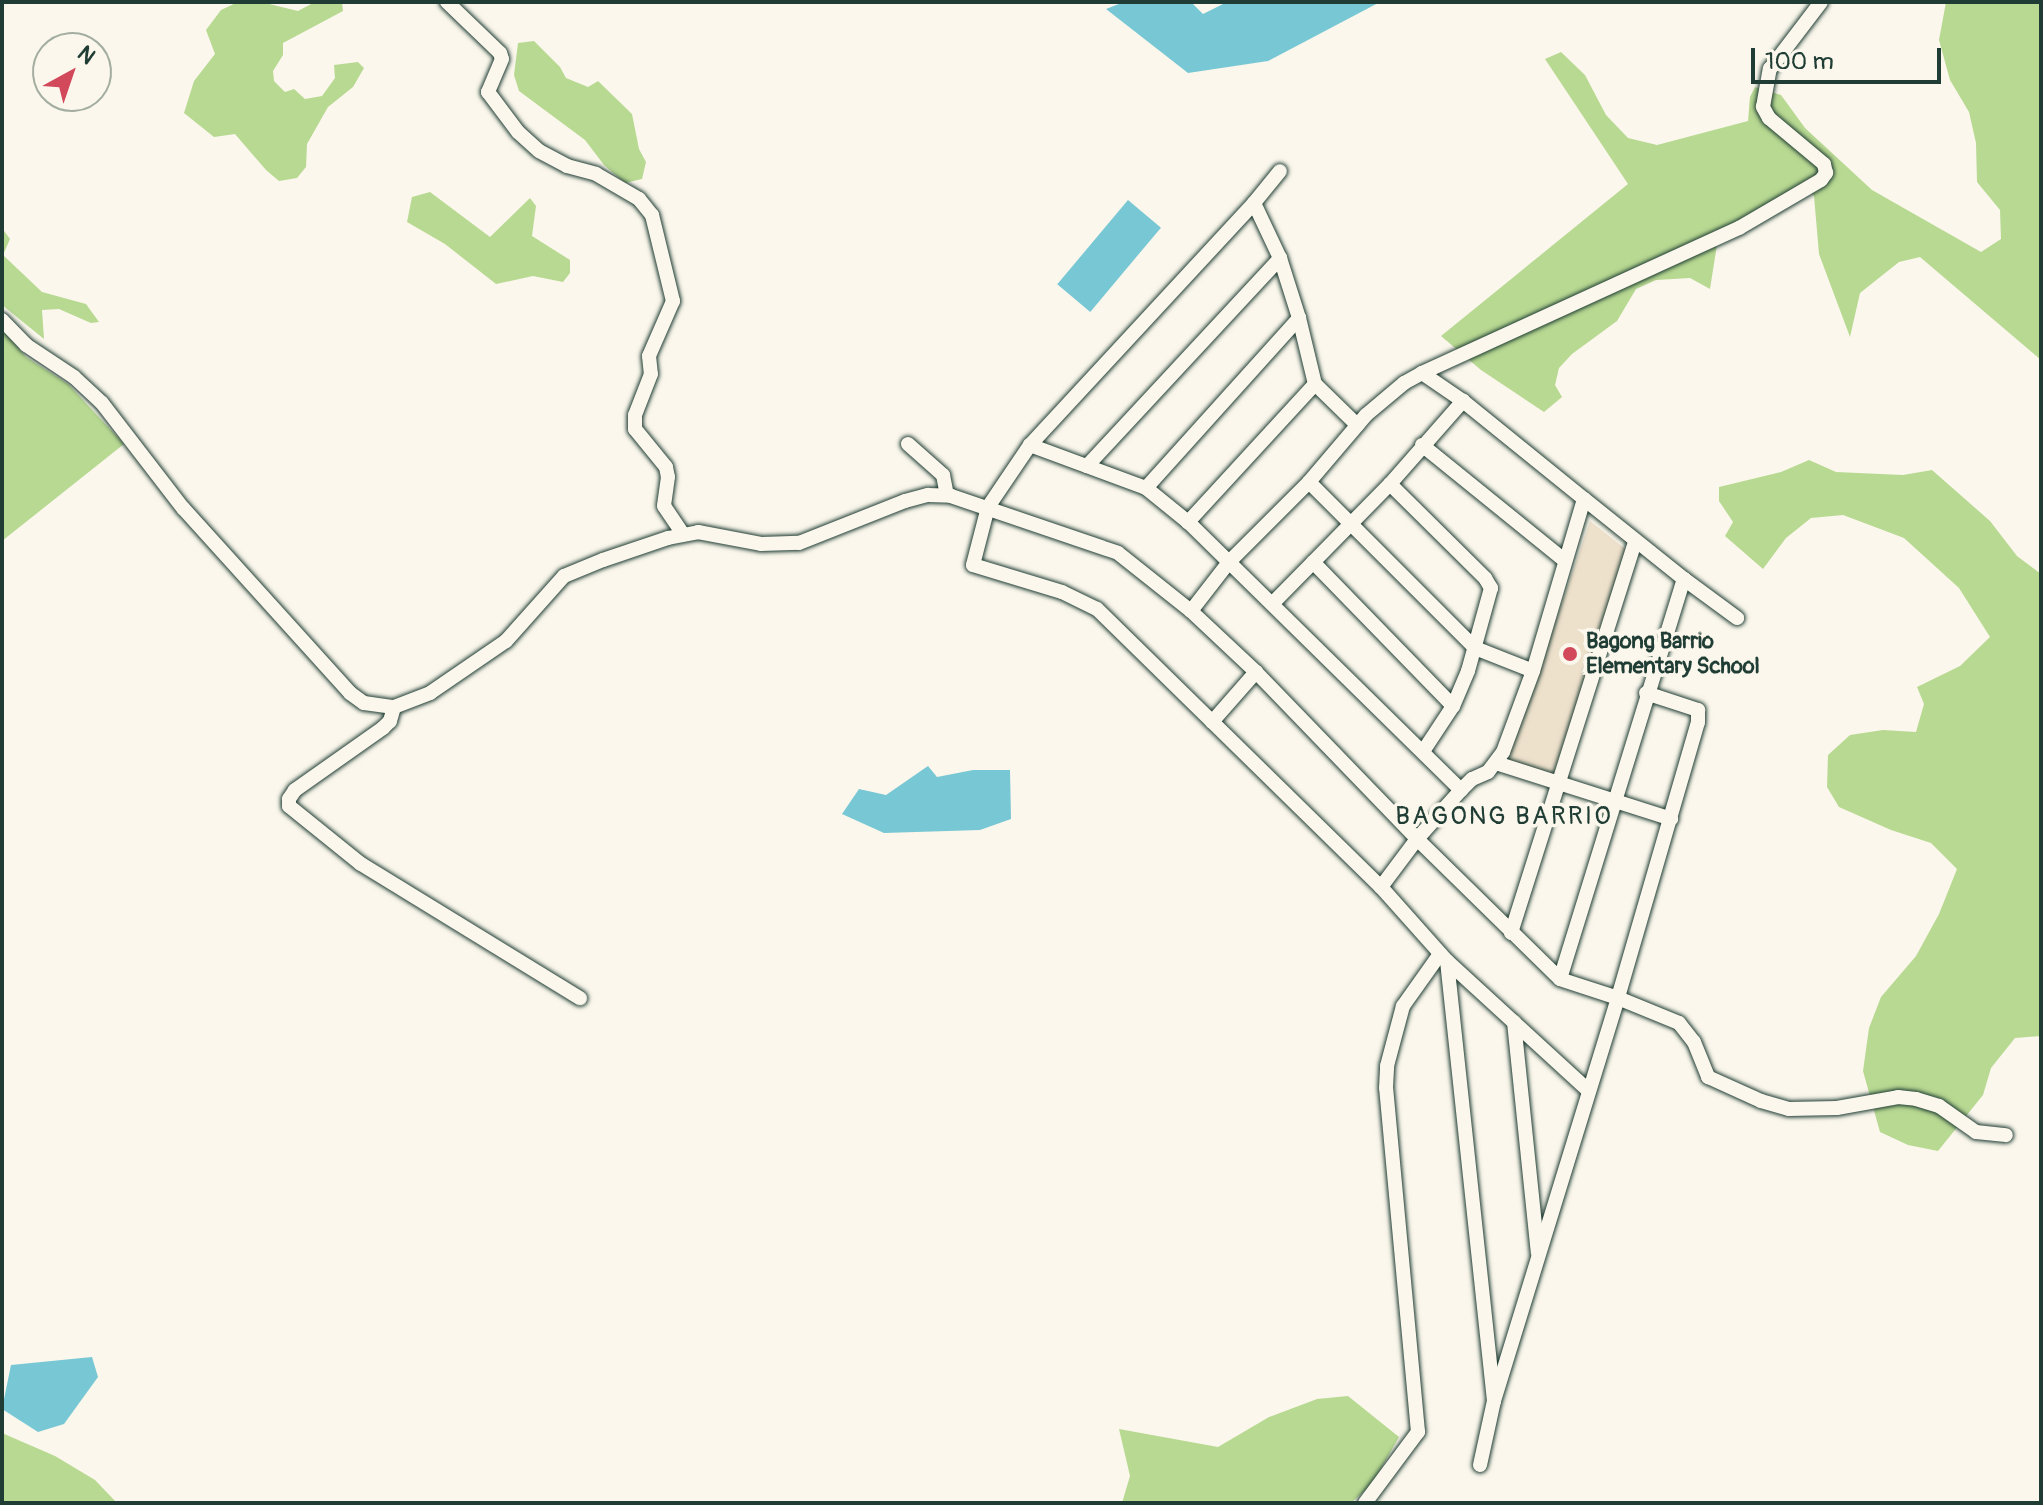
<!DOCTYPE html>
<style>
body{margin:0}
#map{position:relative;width:2043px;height:1505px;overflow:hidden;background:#fbf7ec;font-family:Pangolin,sans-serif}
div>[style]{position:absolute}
.built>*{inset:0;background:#eee1cc}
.green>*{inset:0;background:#b8d992}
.water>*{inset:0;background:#78c7d4;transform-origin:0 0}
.roads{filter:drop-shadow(0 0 2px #1f3d34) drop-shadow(0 0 2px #1f3d34)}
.minor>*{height:14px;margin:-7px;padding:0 7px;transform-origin:7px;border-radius:7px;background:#fbf7ec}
.dots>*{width:22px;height:22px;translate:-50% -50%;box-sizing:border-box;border:4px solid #fbf7ec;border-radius:50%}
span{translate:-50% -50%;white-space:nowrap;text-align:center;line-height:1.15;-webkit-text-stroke:7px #fbf7ec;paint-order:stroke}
.poi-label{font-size:22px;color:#1f3d34;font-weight:700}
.left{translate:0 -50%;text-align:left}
.quarter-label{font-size:26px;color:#1f3d34;letter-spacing:2px}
.frame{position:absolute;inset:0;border:4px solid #1f3d34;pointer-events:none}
.north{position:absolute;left:32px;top:32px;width:80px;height:80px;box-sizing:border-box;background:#fbf7ec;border:2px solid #a3ada2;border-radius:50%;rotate:40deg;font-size:22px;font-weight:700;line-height:32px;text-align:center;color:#1f3d34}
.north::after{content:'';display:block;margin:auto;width:28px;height:36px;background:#d1495b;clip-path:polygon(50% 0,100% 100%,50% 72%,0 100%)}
.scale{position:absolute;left:1751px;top:48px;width:190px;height:36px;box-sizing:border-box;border:4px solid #1f3d34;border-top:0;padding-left:10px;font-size:24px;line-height:28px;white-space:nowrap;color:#1f3d34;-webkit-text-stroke:6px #fbf7ec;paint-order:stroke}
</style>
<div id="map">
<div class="built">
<div style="clip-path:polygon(1590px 521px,1628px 551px,1555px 780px,1508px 760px)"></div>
</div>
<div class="green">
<div style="clip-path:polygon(238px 2px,261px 2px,298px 11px,315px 2px,342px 2px,343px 11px,283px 43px,283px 55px,273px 71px,274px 81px,285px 92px,294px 89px,305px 99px,322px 96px,335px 78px,334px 65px,358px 62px,364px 68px,353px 87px,328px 107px,307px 144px,306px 167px,297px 178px,279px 181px,266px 170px,235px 134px,214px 137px,184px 113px,194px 81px,215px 54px,206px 30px,221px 10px)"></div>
<div style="clip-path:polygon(1946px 2px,2041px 2px,2041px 360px,1920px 257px,1899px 262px,1860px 293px,1850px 337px,1819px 254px,1814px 196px,1802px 186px,1719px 232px,1710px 289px,1690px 278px,1656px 280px,1636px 289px,1617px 321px,1572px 354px,1559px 368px,1555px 385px,1562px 397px,1544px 412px,1481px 370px,1441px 336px,1628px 184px,1545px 59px,1561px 52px,1585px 75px,1606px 115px,1628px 138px,1657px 145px,1748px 121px,1750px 97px,1755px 87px,1781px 95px,1805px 128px,1872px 190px,1981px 252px,2001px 239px,2000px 210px,1977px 182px,1976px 143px,1969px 112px,1950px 80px,1939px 40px)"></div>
<div style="clip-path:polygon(534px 41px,560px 67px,566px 78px,588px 87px,598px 81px,632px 114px,639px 149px,646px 162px,642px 179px,625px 183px,604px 165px,585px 140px,519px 91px,514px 75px,518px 43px)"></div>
<div style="clip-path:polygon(430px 192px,490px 237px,530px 198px,536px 206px,532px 236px,570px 260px,570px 273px,563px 282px,533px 276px,496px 284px,445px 244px,407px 222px,412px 197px)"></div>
<div style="clip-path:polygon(2px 228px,10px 239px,3px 255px,42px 292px,86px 304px,99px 322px,91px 323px,59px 309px,42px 310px,44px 339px,2px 305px)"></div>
<div style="clip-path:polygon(2px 329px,26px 357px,68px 384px,124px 444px,2px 541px)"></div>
<div style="clip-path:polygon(1809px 460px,1836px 472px,1903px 475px,1932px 470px,1990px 521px,2017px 556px,2041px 574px,2041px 1036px,2015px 1038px,1991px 1068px,1983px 1095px,1938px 1151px,1908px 1145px,1880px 1132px,1863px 1071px,1869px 1028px,1881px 997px,1916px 956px,1939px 914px,1957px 869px,1931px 843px,1891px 830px,1839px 807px,1827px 787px,1828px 755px,1850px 735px,1883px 730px,1916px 732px,1924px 704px,1917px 687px,1960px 666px,1990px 637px,1959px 588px,1904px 538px,1843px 515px,1811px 518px,1786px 538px,1763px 569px,1725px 536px,1733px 522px,1719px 501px,1719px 487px,1781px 472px)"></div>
<div style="clip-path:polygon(1348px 1396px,1399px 1437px,1372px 1484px,1351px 1503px,1122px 1503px,1130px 1476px,1119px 1429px,1218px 1447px,1269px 1417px,1317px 1399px)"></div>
<div style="clip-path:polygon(2px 1433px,55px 1456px,95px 1480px,117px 1503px,2px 1503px)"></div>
</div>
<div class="water">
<div style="clip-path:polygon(1124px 2px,1191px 2px,1203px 14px,1227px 2px,1380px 2px,1268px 61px,1188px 73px,1106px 9px)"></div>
<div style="left:1128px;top:200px;width:43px;height:110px;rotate:40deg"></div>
<div style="clip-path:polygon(928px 766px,937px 777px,973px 770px,1010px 770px,1011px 819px,980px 830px,884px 833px,842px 814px,859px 789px,886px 795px)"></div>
<div style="clip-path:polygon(92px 1357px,98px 1377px,64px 1424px,38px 1432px,2px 1409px,11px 1365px)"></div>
</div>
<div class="roads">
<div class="minor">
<div style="left:447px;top:2px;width:74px;rotate:43.9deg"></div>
<div style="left:500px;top:53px;width:6px;rotate:72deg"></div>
<div style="left:502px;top:59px;width:36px;rotate:113deg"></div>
<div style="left:488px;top:92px;width:50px;rotate:53.1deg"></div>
<div style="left:518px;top:132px;width:28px;rotate:42deg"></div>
<div style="left:539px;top:151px;width:32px;rotate:28deg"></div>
<div style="left:567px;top:166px;width:30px;rotate:15deg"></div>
<div style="left:596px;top:174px;width:50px;rotate:30.2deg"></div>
<div style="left:639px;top:199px;width:21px;rotate:51deg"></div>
<div style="left:652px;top:215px;width:89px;rotate:76.3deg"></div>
<div style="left:673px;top:301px;width:60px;rotate:113.6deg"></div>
<div style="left:649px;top:356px;width:18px;rotate:84deg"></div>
<div style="left:651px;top:374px;width:44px;rotate:111.3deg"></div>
<div style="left:635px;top:415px;width:14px;rotate:90deg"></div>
<div style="left:635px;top:429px;width:49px;rotate:50.8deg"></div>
<div style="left:666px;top:467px;width:10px;rotate:79deg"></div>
<div style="left:668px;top:477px;width:29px;rotate:98deg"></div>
<div style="left:664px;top:506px;width:34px;rotate:56deg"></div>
<div style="left:1254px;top:203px;width:41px;rotate:-50.9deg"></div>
<div style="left:2px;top:320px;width:35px;rotate:46deg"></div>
<div style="left:26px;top:345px;width:58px;rotate:33.7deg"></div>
<div style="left:74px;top:377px;width:38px;rotate:43deg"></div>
<div style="left:102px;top:403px;width:133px;rotate:52.4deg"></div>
<div style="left:183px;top:508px;width:249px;rotate:47.9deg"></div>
<div style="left:350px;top:693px;width:17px;rotate:36deg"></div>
<div style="left:364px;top:703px;width:30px;rotate:8deg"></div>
<div style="left:394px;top:707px;width:39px;rotate:-21deg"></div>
<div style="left:430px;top:693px;width:92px;rotate:-34.4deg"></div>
<div style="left:506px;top:641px;width:87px;rotate:-48.3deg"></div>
<div style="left:564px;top:576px;width:42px;rotate:-22.3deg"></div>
<div style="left:603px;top:560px;width:69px;rotate:-18.7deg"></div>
<div style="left:668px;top:538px;width:31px;rotate:-11deg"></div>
<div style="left:698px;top:532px;width:64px;rotate:10.8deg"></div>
<div style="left:761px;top:544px;width:38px;rotate:-2deg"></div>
<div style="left:799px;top:543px;width:114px;rotate:-21.6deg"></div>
<div style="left:905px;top:501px;width:24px;rotate:-15deg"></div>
<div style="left:928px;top:495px;width:23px;rotate:2deg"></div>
<div style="left:951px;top:496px;width:176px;rotate:18.8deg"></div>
<div style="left:1118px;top:553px;width:93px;rotate:38.5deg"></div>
<div style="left:1191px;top:611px;width:89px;rotate:43.2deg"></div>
<div style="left:1256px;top:672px;width:232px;rotate:46deg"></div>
<div style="left:1417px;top:839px;width:60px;rotate:126.9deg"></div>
<div style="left:1422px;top:373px;width:349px;rotate:-24.6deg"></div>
<div style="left:1739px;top:228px;width:95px;rotate:-30.3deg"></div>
<div style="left:1821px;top:180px;width:9px;rotate:-54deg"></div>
<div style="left:1826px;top:173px;width:9px;rotate:-103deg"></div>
<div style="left:1824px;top:164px;width:72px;rotate:-140.1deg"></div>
<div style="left:1769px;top:118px;width:13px;rotate:-119deg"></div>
<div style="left:1763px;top:107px;width:39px;rotate:-80deg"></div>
<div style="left:1770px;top:69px;width:84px;rotate:-52.7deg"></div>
<div style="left:1315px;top:384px;width:59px;rotate:44.3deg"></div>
<div style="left:908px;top:444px;width:47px;rotate:41.5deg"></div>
<div style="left:943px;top:475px;width:20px;rotate:79deg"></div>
<div style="left:1030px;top:445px;width:330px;rotate:-47.2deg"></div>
<div style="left:1254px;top:203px;width:61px;rotate:64.7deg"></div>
<div style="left:1280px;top:258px;width:63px;rotate:72.4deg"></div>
<div style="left:1422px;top:445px;width:184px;rotate:39deg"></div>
<div style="left:1087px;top:466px;width:284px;rotate:-47.1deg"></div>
<div style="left:1309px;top:482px;width:235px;rotate:45deg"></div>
<div style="left:1475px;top:648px;width:62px;rotate:21.6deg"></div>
<div style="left:1390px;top:484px;width:111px;rotate:-48.7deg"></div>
<div style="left:1146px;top:488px;width:229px;rotate:-48deg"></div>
<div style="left:1299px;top:318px;width:68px;rotate:76.4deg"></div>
<div style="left:1315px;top:384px;width:188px;rotate:132.6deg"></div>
<div style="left:1313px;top:562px;width:201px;rotate:45.8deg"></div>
<div style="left:1684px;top:579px;width:66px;rotate:36.3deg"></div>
<div style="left:1273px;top:603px;width:167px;rotate:-45.5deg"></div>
<div style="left:1390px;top:484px;width:134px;rotate:44.7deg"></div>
<div style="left:1485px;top:578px;width:12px;rotate:59deg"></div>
<div style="left:1491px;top:588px;width:86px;rotate:105.5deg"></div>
<div style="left:1468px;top:671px;width:38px;rotate:113deg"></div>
<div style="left:1453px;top:706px;width:53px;rotate:123.4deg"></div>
<div style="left:1191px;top:611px;width:62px;rotate:-52.2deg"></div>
<div style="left:1229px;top:562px;width:113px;rotate:-45deg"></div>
<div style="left:1309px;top:482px;width:88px;rotate:-49.6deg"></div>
<div style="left:1366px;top:415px;width:50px;rotate:-40.1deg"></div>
<div style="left:1404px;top:383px;width:21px;rotate:-29deg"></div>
<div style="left:1422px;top:373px;width:50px;rotate:34.3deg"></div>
<div style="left:1463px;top:401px;width:156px;rotate:39deg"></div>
<div style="left:1584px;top:499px;width:179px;rotate:106.5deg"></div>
<div style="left:1533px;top:671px;width:86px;rotate:110.3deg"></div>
<div style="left:1503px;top:752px;width:25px;rotate:127deg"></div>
<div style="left:1488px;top:772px;width:17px;rotate:156deg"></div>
<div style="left:1472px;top:779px;width:16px;rotate:135deg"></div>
<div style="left:1646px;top:693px;width:55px;rotate:18.1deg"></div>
<div style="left:1698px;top:710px;width:12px;rotate:90deg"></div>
<div style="left:1698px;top:722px;width:287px;rotate:106.2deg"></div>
<div style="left:1618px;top:998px;width:66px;rotate:22.3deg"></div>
<div style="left:1679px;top:1023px;width:24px;rotate:52deg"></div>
<div style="left:1694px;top:1042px;width:38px;rotate:68deg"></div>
<div style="left:1708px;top:1077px;width:58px;rotate:24.4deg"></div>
<div style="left:1761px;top:1101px;width:29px;rotate:16deg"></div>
<div style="left:1789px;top:1109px;width:48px;rotate:-1.2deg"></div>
<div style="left:1837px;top:1108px;width:62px;rotate:-10.2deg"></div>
<div style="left:1898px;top:1097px;width:18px;rotate:6deg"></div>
<div style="left:1916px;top:1099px;width:24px;rotate:17deg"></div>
<div style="left:1939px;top:1106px;width:45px;rotate:35.1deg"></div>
<div style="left:1976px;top:1132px;width:30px;rotate:6deg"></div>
<div style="left:394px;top:707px;width:15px;rotate:106deg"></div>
<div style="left:390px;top:721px;width:10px;rotate:135deg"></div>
<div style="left:383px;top:728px;width:108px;rotate:144.8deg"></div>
<div style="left:295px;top:790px;width:11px;rotate:124deg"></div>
<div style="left:289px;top:799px;width:7px;rotate:90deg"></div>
<div style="left:289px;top:806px;width:92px;rotate:38.9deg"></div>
<div style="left:361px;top:864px;width:257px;rotate:31.5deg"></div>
<div style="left:1212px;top:722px;width:67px;rotate:-48.7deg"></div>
<div style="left:1496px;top:763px;width:184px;rotate:17.7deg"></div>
<div style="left:1511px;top:933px;width:411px;rotate:-72.4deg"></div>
<div style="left:1447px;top:961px;width:443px;rotate:83.9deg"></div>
<div style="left:1494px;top:1401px;width:422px;rotate:-72.9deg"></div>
<div style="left:1618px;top:998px;width:61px;rotate:-161.9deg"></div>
<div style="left:1560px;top:979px;width:200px;rotate:-135.6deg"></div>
<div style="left:1417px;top:839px;width:66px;rotate:-48.1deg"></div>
<div style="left:1461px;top:790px;width:383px;rotate:-135.5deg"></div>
<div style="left:1188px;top:522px;width:54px;rotate:-141deg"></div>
<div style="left:1146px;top:488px;width:124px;rotate:-159.7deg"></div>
<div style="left:1030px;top:445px;width:75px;rotate:124.1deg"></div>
<div style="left:988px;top:507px;width:60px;rotate:104.5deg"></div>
<div style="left:973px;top:565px;width:93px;rotate:16.9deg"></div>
<div style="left:1062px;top:592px;width:39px;rotate:26deg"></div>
<div style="left:1097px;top:609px;width:397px;rotate:44.4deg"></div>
<div style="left:1381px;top:887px;width:99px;rotate:48.3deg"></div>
<div style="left:1447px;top:961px;width:191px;rotate:42.5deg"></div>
<div style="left:1560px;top:979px;width:419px;rotate:-72.8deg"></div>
<div style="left:1684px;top:579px;width:128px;rotate:-141.3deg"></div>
<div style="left:1514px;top:1022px;width:232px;rotate:84.1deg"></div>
<div style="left:1480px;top:1465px;width:66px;rotate:-77.7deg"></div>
<div style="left:1365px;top:1503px;width:89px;rotate:-53.3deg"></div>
<div style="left:1418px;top:1432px;width:345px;rotate:-95.3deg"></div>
<div style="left:1386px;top:1088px;width:22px;rotate:-87deg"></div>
<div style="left:1387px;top:1066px;width:62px;rotate:-75.1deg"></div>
<div style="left:1403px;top:1006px;width:64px;rotate:-54.6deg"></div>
</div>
</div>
<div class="dots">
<div style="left:1570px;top:654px;background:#d1495b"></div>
</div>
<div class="poi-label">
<span class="left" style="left:1586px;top:654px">Bagong Barrio<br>Elementary School</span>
</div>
<div class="quarter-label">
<span style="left:1504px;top:817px">BAGONG BARRIO</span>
</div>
<div class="frame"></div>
<div class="north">N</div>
<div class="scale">100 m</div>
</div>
